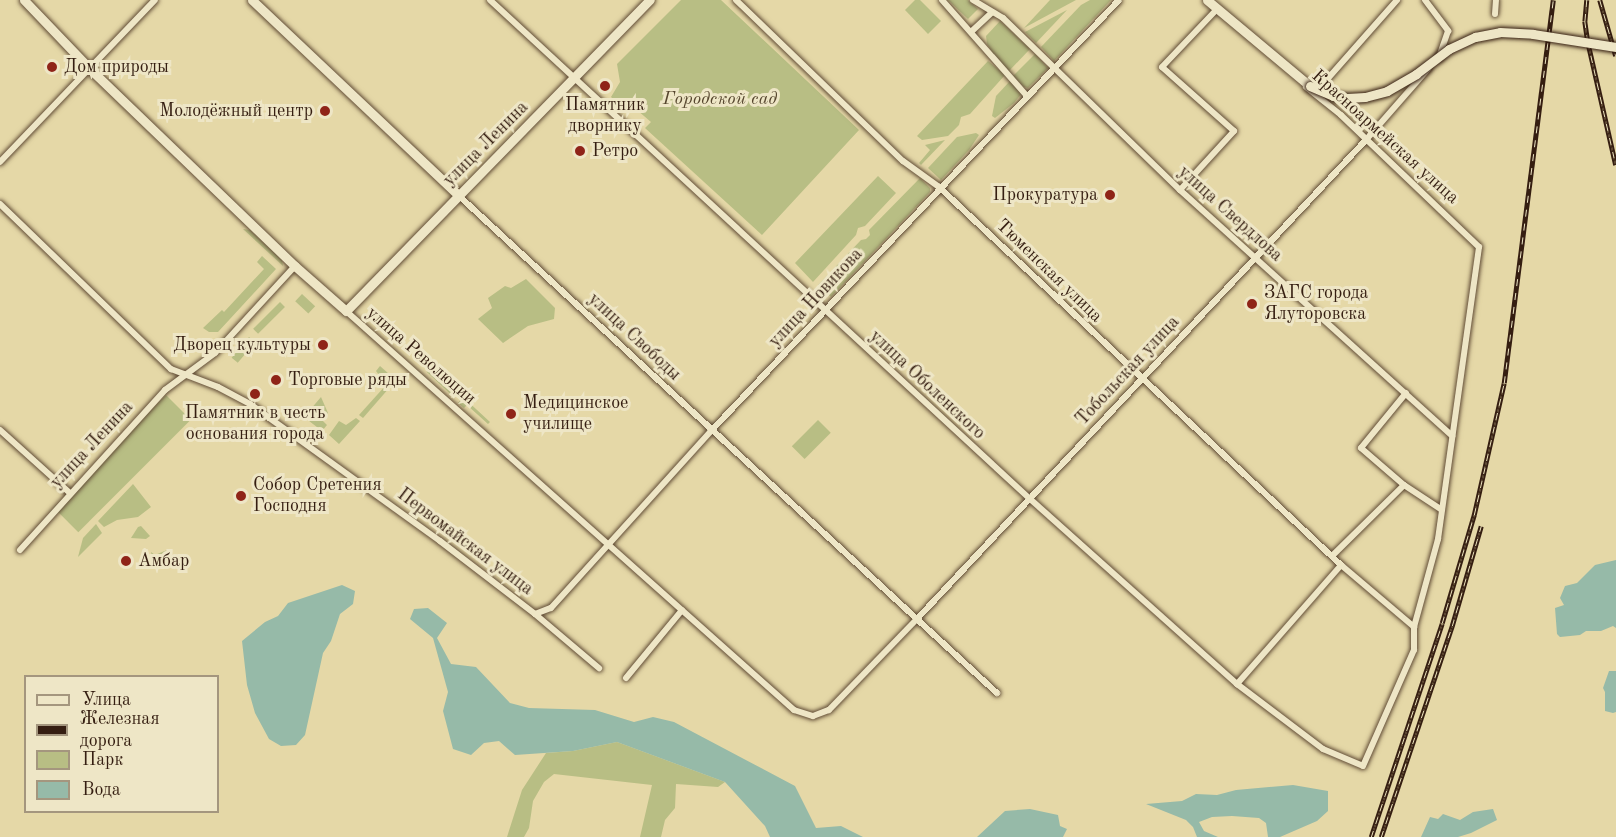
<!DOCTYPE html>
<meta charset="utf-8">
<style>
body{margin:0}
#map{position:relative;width:1616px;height:837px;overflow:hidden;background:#e5d8a7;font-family:"Old Standard TT",serif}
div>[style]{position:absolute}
.green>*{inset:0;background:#b8be84;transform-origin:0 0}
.water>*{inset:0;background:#96baa8}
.roads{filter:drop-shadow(0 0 2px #614c36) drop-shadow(0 0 2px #614c36)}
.street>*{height:6px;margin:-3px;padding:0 3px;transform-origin:3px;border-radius:3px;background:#eee6c6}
.secondary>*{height:9px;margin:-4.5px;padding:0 4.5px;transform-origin:4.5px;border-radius:4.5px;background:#eee6c6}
.rail>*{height:4.5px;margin-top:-2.25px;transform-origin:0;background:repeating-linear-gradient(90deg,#eee6c6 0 7px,#351e11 0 14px);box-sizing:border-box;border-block:2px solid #351e11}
.bridges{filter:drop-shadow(0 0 2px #351e11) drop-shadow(0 0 2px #351e11)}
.secondary-bridge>*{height:9px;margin:-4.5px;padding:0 4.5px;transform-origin:4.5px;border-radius:4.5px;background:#eee6c6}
.dots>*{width:16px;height:16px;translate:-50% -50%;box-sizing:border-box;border:3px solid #eee6c6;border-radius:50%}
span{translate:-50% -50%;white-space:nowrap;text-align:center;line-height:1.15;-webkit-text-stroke:6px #eee6c6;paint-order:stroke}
.poi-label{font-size:18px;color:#351e11}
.left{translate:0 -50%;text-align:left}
.right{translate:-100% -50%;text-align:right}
.park-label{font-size:18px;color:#56462e;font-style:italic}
.street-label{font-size:18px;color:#351e11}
.legend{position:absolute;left:24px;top:675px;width:195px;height:138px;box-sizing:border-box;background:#eee6c6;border:2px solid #a4967e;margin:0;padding:8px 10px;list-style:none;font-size:18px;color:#351e11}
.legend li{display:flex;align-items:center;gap:12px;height:30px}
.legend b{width:30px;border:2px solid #a4967e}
</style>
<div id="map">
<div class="green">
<div style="clip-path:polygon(681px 0,721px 0,859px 130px,762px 235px,645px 128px,651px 122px,630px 104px,624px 109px,611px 97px,620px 82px,617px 64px)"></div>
<div style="clip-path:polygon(915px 0,920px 0,941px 21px,928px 34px,905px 10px)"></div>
<div style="clip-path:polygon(948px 0,968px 0,978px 9px,968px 19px)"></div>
<div style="clip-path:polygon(1050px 0,1076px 0,1024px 28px)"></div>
<div style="clip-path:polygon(1090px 0,1111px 0,1054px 61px,1041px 47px,1081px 5px)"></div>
<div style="clip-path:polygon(1067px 10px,1036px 43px,1025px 32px)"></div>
<div style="clip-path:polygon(1000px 21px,1030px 49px,1009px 71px,996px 58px,987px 44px,986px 36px)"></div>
<div style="clip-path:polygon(1035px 54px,1048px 68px,1028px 88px,1024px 87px,1013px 76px)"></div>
<div style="clip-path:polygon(988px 61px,1005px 75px,970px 114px,961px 117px,959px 125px,948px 136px,922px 140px,917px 136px)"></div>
<div style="clip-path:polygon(1010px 81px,1022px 93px,1014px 103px,995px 118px,992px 116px,996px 96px)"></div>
<div style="clip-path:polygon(976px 133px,979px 135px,969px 150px,941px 180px,928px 168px,957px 137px)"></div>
<div style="clip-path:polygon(945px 140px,921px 165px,919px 163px,930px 150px,925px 145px)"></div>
<div style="clip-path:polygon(878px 176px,896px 193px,865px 226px,858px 228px,856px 235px,813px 282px,795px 263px)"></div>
<div style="clip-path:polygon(920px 178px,930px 188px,930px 192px,831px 297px,818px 285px,861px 240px,866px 239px,870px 235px,869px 230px)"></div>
<div style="clip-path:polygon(243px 229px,250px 230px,282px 260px,283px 266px)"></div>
<div style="clip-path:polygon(262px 256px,276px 269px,218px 332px,209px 332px,203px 328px,222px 310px,224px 312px,264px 269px,257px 262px)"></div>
<div style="clip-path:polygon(526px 279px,555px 308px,554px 319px,528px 326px,503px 343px,478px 319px,492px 308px,488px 298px,505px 286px,511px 288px)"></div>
<div style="left:302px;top:294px;width:18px;height:10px;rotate:43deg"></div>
<div style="left:280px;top:302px;width:7px;height:38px;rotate:45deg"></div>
<div style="left:249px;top:337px;width:8px;height:27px;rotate:40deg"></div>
<div style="clip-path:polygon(380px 366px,398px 382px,385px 383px,376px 371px)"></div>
<div style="left:430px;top:368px;width:37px;height:5px;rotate:43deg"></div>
<div style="clip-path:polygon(386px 385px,390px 387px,363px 418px,359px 415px)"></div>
<div style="left:166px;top:395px;width:35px;height:159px;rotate:45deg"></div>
<div style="clip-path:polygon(321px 397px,328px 413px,322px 420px,327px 425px,322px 431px,304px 417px)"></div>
<div style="clip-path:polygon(463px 397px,490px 422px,488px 424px,467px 405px,464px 408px,458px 403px)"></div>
<div style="clip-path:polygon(356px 418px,360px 421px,339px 444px,329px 435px,339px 421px,346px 425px)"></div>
<div style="left:818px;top:420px;width:18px;height:37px;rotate:45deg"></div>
<div style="clip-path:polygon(133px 484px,151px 507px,138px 517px,117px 520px,104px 527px,98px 521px)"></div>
<div style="clip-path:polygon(96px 524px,102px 533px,78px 557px,83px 538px)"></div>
<div style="clip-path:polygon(141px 526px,150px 536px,146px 539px,131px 538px,138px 527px)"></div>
<div style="clip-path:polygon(167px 550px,169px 558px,149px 565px,147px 559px,152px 557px,151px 552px,155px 555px)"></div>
<div style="clip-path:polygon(617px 742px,725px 782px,718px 787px,676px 784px,675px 808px,665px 820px,661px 837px,640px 837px,652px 785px,554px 774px,544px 782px,533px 801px,529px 828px,524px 837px,507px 837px,522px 790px,546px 753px,573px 751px)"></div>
</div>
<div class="water">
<div style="clip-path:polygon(1616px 560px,1616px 628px,1613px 626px,1601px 631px,1586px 631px,1580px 635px,1560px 637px,1557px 634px,1555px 608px,1564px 605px,1560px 598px,1565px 586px,1577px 583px,1595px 565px)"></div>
<div style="clip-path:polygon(342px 585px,355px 591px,353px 604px,340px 614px,331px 641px,323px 653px,305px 735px,296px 745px,281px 746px,269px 739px,255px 713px,247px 685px,242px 641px,265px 622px,278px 616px,288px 603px)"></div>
<div style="clip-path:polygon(428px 608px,447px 623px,437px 638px,451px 664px,476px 667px,510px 703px,529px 708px,595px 710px,634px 722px,653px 717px,674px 722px,795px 786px,816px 828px,841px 826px,863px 837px,770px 837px,765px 826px,725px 782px,617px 742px,573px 751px,515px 755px,499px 741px,484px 743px,471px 755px,453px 749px,443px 711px,448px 692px,433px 638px,410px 619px,414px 609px)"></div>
<div style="clip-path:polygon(1609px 671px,1616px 671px,1616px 712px,1613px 713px,1605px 711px,1605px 692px,1603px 688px)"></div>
<div style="clip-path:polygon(1293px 785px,1328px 791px,1328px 811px,1317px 821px,1280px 837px,1268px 837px,1266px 823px,1259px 818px,1232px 816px,1212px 817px,1199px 822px,1204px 831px,1218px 837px,1197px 837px,1193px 827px,1186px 820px,1146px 804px,1182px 801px,1196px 794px,1217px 795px,1236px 790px)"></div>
<div style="clip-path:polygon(1030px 809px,1058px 815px,1060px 826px,1067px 829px,1063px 837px,977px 837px,1005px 811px)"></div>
<div style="clip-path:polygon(1493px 809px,1497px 820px,1471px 833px,1458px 837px,1421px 837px,1430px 817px,1438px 819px,1443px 814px,1460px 820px,1473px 812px)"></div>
</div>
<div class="roads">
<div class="street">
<div style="left:490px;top:0;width:734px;rotate:42.74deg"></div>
<div style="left:1029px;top:498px;width:279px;rotate:41.8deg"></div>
<div style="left:1237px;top:684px;width:108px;rotate:37.1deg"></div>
<div style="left:1323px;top:749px;width:43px;rotate:23deg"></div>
<div style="left:1363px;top:766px;width:127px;rotate:-66.3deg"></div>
<div style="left:1414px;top:650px;width:23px;rotate:-90deg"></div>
<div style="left:1414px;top:627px;width:91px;rotate:-74.7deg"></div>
<div style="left:1438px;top:539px;width:295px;rotate:-82deg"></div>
<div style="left:1479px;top:247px;width:191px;rotate:-136.3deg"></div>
<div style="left:1341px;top:115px;width:45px;rotate:-141.3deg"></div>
<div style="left:736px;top:0;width:232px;rotate:44deg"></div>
<div style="left:903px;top:161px;width:44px;rotate:35.8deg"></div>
<div style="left:939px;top:187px;width:552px;rotate:43.24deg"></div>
<div style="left:1341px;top:565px;width:96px;rotate:40.3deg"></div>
<div style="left:942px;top:0;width:128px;rotate:48.5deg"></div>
<div style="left:973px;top:0;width:35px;rotate:31deg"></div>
<div style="left:1003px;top:18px;width:247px;rotate:44.2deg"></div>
<div style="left:1180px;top:190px;width:367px;rotate:42.1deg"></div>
<div style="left:1425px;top:0;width:39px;rotate:53deg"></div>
<div style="left:1448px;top:31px;width:28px;rotate:109deg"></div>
<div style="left:1495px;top:14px;width:14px;rotate:-86deg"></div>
<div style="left:972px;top:31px;width:26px;rotate:-43deg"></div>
<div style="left:1323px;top:84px;width:112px;rotate:-48.6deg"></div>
<div style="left:0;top:162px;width:224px;rotate:-46.3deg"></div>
<div style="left:1180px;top:190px;width:80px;rotate:-47.5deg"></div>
<div style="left:1234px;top:131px;width:96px;rotate:-138.4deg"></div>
<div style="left:1162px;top:67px;width:80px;rotate:-46.5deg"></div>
<div style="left:458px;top:195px;width:734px;rotate:42.74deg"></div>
<div style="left:0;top:204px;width:238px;rotate:44deg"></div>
<div style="left:171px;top:369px;width:50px;rotate:21deg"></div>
<div style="left:218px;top:387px;width:36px;rotate:28deg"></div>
<div style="left:250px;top:404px;width:234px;rotate:35.8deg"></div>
<div style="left:440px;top:541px;width:120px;rotate:37.5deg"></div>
<div style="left:535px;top:614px;width:84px;rotate:40.2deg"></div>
<div style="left:346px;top:311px;width:600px;rotate:41.69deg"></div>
<div style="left:794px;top:710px;width:20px;rotate:18deg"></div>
<div style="left:813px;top:716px;width:17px;rotate:-21deg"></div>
<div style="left:829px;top:710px;width:127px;rotate:-46deg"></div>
<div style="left:917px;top:619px;width:655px;rotate:-46.86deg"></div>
<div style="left:1365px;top:141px;width:96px;rotate:-48.8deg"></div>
<div style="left:1406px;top:393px;width:71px;rotate:129.3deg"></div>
<div style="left:1361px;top:448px;width:57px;rotate:40.7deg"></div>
<div style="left:1404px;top:485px;width:45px;rotate:33.3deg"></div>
<div style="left:0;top:430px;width:94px;rotate:42deg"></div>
<div style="left:20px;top:550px;width:216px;rotate:-47.8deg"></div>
<div style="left:165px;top:390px;width:62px;rotate:-36.5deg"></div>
<div style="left:215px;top:353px;width:118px;rotate:-47.4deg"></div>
<div style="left:1332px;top:556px;width:101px;rotate:-44.6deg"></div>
<div style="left:535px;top:614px;width:17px;rotate:-21deg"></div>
<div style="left:551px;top:608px;width:239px;rotate:-47.9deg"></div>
<div style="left:711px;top:431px;width:593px;rotate:-46.57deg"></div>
<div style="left:626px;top:678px;width:88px;rotate:-50.5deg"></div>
<div style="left:1237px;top:684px;width:158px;rotate:-48.8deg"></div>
</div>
<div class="secondary">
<div style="left:24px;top:0;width:94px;rotate:46.3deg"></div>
<div style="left:89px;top:68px;width:286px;rotate:43.9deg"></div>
<div style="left:295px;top:266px;width:68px;rotate:41.4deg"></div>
<div style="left:346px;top:311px;width:435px;rotate:-45.7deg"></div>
<div style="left:252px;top:0;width:284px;rotate:43.4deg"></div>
<div style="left:1207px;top:0;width:134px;rotate:39.9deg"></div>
</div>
</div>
<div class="rail">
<div style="left:1587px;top:0;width:21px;rotate:95deg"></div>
<div style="left:1585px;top:21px;width:21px;rotate:82deg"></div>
<div style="left:1588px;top:42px;width:126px;rotate:77.2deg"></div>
<div style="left:1600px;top:0;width:58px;rotate:74.1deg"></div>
<div style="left:1371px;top:837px;width:225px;rotate:-71.6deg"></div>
<div style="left:1442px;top:623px;width:113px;rotate:-73.5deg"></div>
<div style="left:1474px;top:515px;width:135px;rotate:-77.2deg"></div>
<div style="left:1504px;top:383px;width:386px;rotate:-82.7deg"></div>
<div style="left:1381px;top:837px;width:223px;rotate:-71.4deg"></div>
<div style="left:1452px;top:626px;width:104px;rotate:-73.8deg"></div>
</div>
<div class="bridges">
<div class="secondary-bridge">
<div style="left:1310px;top:86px;width:25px;rotate:23deg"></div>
<div style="left:1333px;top:96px;width:14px;rotate:8deg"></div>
<div style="left:1347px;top:98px;width:18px;rotate:-3deg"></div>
<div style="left:1365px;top:97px;width:23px;rotate:-15deg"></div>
<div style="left:1387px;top:91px;width:34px;rotate:-30deg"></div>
<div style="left:1416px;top:74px;width:41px;rotate:-37.1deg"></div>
<div style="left:1449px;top:49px;width:29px;rotate:-25deg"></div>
<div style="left:1475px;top:37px;width:25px;rotate:-11deg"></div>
<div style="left:1500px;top:32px;width:33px;rotate:3deg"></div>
<div style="left:1533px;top:34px;width:84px;rotate:8.9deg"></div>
</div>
</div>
<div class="dots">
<div style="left:52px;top:67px;background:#8f2418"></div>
<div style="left:605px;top:86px;background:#8f2418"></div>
<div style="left:325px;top:111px;background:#8f2418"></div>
<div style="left:580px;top:151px;background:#8f2418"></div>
<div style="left:1110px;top:195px;background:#8f2418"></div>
<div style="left:1252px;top:304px;background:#8f2418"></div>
<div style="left:323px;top:345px;background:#8f2418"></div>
<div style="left:276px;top:380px;background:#8f2418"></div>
<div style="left:255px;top:394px;background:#8f2418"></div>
<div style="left:511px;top:414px;background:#8f2418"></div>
<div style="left:241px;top:496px;background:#8f2418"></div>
<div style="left:126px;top:561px;background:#8f2418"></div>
</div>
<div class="poi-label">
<span class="left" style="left:64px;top:67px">Дом природы</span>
<span style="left:605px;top:116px">Памятник<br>дворнику</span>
<span class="right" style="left:313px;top:111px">Молодёжный центр</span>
<span class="left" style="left:592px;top:151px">Ретро</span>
<span class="right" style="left:1098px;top:195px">Прокуратура</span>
<span class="left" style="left:1264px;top:304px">ЗАГС города<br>Ялуторовска</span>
<span class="right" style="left:311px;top:345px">Дворец культуры</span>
<span class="left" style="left:288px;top:380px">Торговые ряды</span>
<span class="left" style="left:523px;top:414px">Медицинское<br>училище</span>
<span style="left:255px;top:424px">Памятник в честь<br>основания города</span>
<span class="left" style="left:253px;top:496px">Собор Сретения<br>Господня</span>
<span class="left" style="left:138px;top:561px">Амбар</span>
</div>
<div class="park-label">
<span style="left:720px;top:99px">Городской сад</span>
</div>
<div class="street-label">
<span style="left:1385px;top:137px;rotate:42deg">Красноармейская улица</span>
<span style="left:486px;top:144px;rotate:-45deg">улица Ленина</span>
<span style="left:1230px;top:214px;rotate:42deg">улица Свердлова</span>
<span style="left:1049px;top:271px;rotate:44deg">Тюменская улица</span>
<span style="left:816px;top:298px;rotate:-47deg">улица Новикова</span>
<span style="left:634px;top:337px;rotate:43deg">улица Свободы</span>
<span style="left:421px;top:356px;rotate:41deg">улица Революции</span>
<span style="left:1128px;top:371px;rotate:-47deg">Тобольская улица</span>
<span style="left:927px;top:385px;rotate:43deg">улица Оболенского</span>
<span style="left:92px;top:445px;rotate:-47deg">улица Ленина</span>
<span style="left:465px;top:542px;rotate:37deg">Первомайская улица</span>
</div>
<ul class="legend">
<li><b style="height:8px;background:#eee6c6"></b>Улица</li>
<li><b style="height:8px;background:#351e11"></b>Железная дорога</li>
<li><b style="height:16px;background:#b8be84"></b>Парк</li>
<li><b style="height:16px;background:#96baa8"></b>Вода</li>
</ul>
</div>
